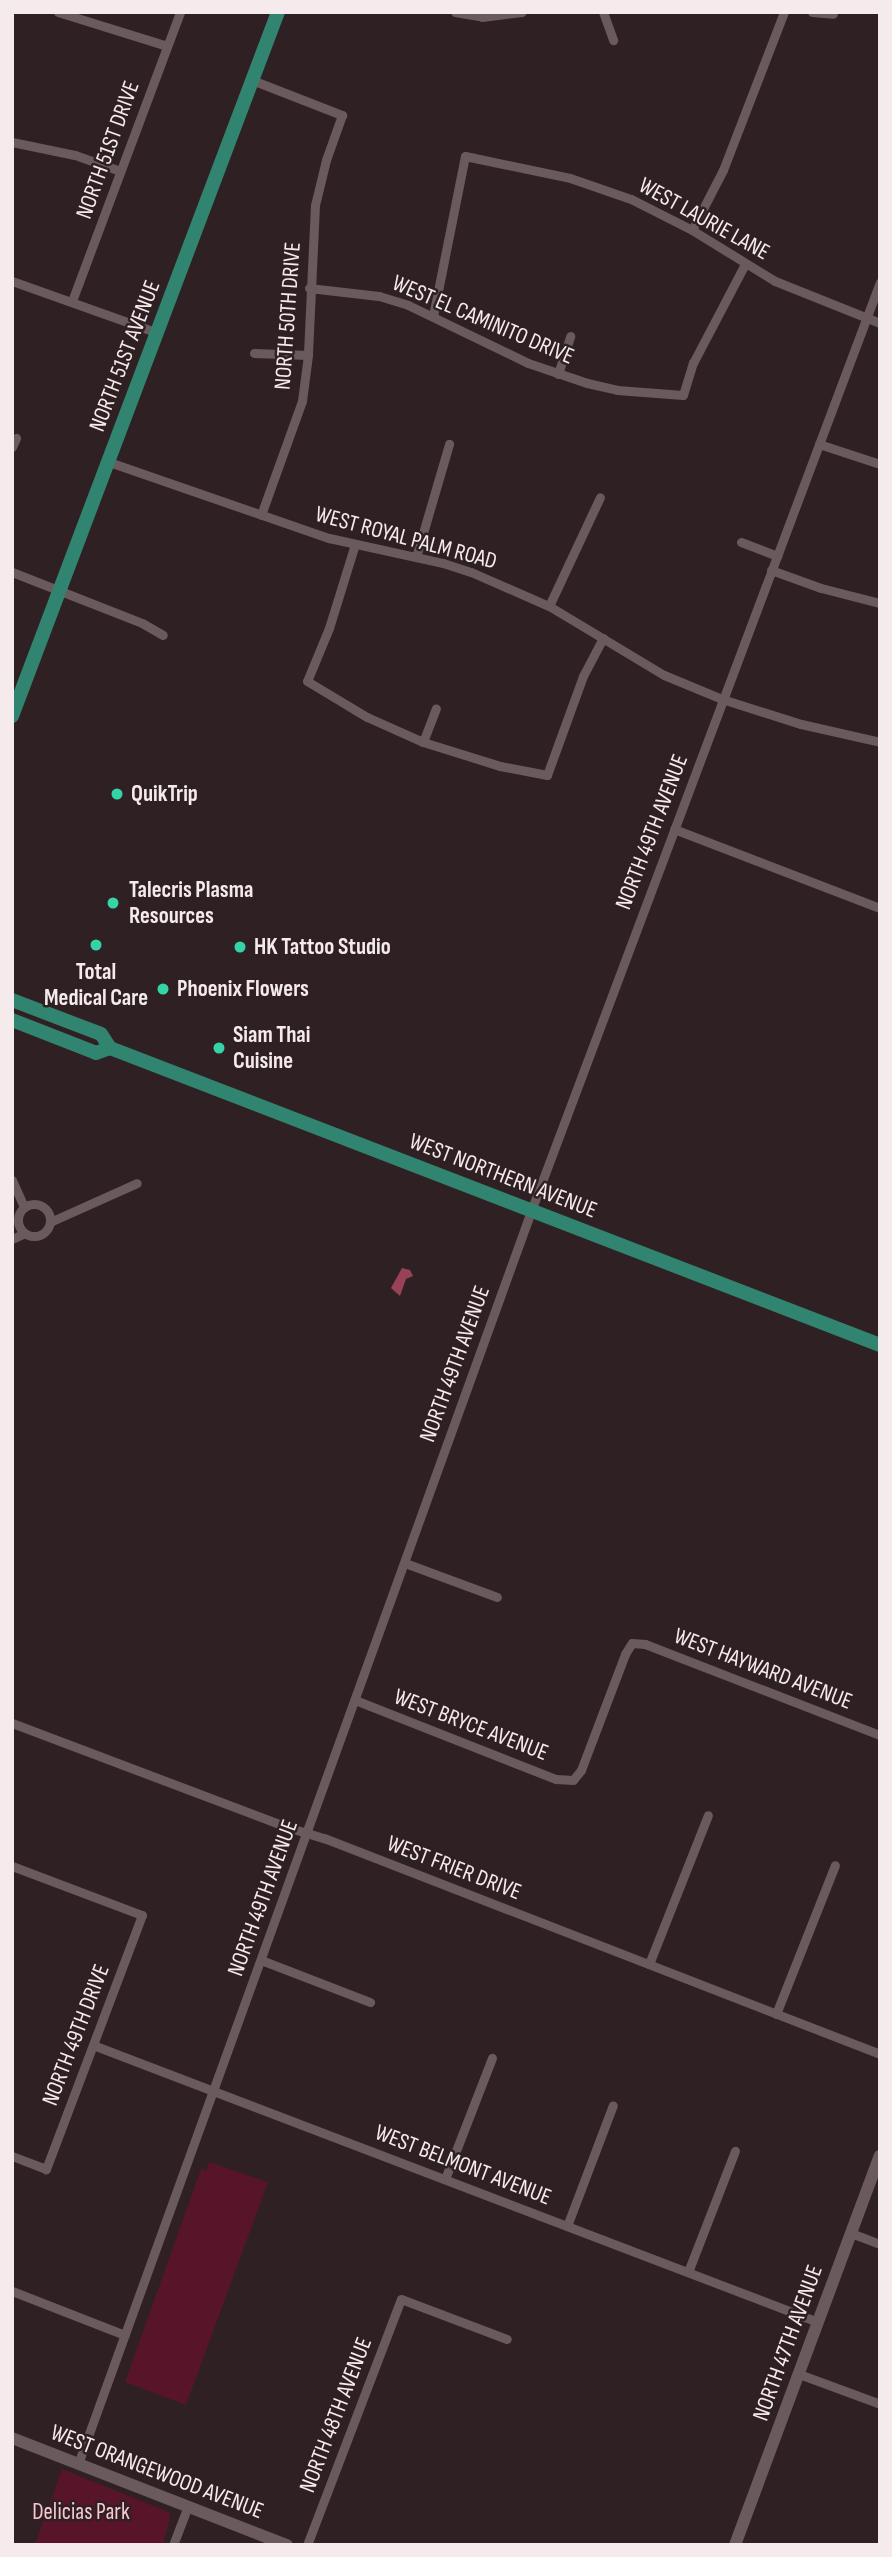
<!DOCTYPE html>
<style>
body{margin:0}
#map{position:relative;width:892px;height:2557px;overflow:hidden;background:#2f2123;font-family:"Sofia Sans Condensed",sans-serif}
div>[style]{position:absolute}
.green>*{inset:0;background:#581428}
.water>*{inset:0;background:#974257}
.street>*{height:9px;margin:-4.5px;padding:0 4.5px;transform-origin:4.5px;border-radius:4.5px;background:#6b5a5d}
.street>.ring{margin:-4.5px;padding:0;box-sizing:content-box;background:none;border:9px solid #6b5a5d;border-radius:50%}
.secondary>*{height:12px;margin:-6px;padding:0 6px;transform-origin:6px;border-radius:6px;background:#6b5a5d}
.primary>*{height:14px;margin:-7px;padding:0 7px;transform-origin:7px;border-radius:7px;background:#318570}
.dots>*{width:19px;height:19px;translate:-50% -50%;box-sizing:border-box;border:4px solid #2f2123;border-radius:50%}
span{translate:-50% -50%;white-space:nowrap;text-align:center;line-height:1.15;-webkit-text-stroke:5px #2f2123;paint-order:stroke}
.street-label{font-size:23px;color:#f5ebec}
.poi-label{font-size:23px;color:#f5ebec;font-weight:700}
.left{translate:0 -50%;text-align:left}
.park-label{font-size:23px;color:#fbc8d1}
.frame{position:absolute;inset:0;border:14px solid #f5ebec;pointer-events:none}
</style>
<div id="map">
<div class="green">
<div style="clip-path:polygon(209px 2162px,268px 2182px,186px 2405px,125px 2382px,201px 2169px,206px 2171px)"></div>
<div style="clip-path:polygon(62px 2469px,171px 2513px,163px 2545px,35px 2545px)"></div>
</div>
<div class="water">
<div style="clip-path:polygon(402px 1268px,410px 1270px,413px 1276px,406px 1279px,400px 1296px,391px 1288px)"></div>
</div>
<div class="street">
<div style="left:58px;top:12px;width:114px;rotate:17.3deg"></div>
<div style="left:455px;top:12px;width:27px;rotate:10deg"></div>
<div style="left:482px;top:17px;width:40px;rotate:-7.1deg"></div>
<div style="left:603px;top:12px;width:30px;rotate:70deg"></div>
<div style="left:812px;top:12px;width:21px;rotate:5deg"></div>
<div style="left:252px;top:80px;width:97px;rotate:21.3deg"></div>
<div style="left:342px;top:115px;width:48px;rotate:109.6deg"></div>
<div style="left:326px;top:160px;width:46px;rotate:103.7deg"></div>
<div style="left:315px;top:205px;width:150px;rotate:92.7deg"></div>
<div style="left:308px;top:355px;width:46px;rotate:97.4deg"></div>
<div style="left:302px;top:401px;width:121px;rotate:109.8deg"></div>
<div style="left:12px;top:142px;width:64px;rotate:11.7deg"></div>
<div style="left:75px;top:155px;width:48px;rotate:19.6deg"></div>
<div style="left:692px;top:230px;width:68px;rotate:-62.7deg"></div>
<div style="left:723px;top:170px;width:169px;rotate:-68.9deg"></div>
<div style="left:12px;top:281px;width:155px;rotate:19.6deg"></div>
<div style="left:309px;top:288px;width:70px;rotate:6.5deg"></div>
<div style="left:379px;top:296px;width:30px;rotate:17deg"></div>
<div style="left:408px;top:305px;width:133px;rotate:25.8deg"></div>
<div style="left:528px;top:363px;width:62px;rotate:18.7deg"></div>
<div style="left:587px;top:383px;width:31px;rotate:13deg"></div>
<div style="left:617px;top:390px;width:66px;rotate:4.3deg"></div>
<div style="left:683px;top:395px;width:34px;rotate:-73deg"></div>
<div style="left:693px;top:363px;width:112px;rotate:-62.3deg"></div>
<div style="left:72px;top:301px;width:309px;rotate:-69.5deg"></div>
<div style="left:433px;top:316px;width:163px;rotate:-78.7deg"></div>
<div style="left:465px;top:156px;width:107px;rotate:11.8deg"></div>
<div style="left:570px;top:178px;width:65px;rotate:19deg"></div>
<div style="left:631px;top:199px;width:68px;rotate:26.9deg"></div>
<div style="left:692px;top:230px;width:97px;rotate:31.6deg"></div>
<div style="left:775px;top:281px;width:113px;rotate:21.8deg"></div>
<div style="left:254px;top:353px;width:54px;rotate:2.1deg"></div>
<div style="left:558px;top:374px;width:40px;rotate:-72deg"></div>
<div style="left:819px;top:444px;width:64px;rotate:18.2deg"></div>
<div style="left:12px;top:447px;width:10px;rotate:-66deg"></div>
<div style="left:109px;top:462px;width:233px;rotate:19.1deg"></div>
<div style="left:329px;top:538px;width:117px;rotate:12.4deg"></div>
<div style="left:443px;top:563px;width:29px;rotate:18deg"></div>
<div style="left:471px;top:572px;width:85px;rotate:23.6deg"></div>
<div style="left:549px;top:606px;width:134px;rotate:31deg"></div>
<div style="left:664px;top:675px;width:63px;rotate:22.5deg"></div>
<div style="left:722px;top:699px;width:83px;rotate:17.6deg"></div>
<div style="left:801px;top:724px;width:81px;rotate:12.8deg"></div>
<div style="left:741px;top:542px;width:39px;rotate:21deg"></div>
<div style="left:355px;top:544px;width:88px;rotate:107.2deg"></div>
<div style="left:329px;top:628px;width:57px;rotate:112.5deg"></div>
<div style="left:307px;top:681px;width:70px;rotate:31deg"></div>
<div style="left:367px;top:717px;width:61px;rotate:24.1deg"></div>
<div style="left:423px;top:742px;width:81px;rotate:17.3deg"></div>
<div style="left:500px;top:766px;width:48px;rotate:10.8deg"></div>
<div style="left:547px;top:775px;width:105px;rotate:-70deg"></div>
<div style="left:583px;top:676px;width:43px;rotate:-62.2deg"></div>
<div style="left:416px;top:557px;width:118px;rotate:-73.7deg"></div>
<div style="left:771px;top:570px;width:53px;rotate:19.8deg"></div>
<div style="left:821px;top:588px;width:61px;rotate:14.3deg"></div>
<div style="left:12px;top:572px;width:140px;rotate:21.4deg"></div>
<div style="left:142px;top:623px;width:24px;rotate:30deg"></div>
<div style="left:549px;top:606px;width:120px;rotate:-64.9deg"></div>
<div style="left:423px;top:742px;width:36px;rotate:-69deg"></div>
<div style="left:674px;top:829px;width:221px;rotate:21deg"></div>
<div style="left:12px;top:1180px;width:30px;rotate:66deg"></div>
<div class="ring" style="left:18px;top:1204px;width:23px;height:23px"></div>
<div style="left:50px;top:1222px;width:95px;rotate:-24.1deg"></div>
<div style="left:12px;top:1239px;width:14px;rotate:-25deg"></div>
<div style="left:405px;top:1563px;width:98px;rotate:20.3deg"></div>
<div style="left:355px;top:1700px;width:216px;rotate:21.5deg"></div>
<div style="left:556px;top:1779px;width:17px;rotate:3deg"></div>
<div style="left:573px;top:1780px;width:13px;rotate:-51deg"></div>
<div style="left:581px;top:1770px;width:124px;rotate:-69.2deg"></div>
<div style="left:625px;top:1654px;width:13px;rotate:-58deg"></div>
<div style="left:632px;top:1643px;width:13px;rotate:4deg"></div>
<div style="left:645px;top:1644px;width:252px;rotate:21.2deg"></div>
<div style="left:12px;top:1723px;width:294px;rotate:20.7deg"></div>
<div style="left:287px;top:1827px;width:39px;rotate:17deg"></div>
<div style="left:324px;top:1838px;width:596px;rotate:21.23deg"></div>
<div style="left:12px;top:1866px;width:139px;rotate:20.7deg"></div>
<div style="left:142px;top:1915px;width:272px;rotate:110.7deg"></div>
<div style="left:46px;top:2169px;width:36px;rotate:-159deg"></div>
<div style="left:261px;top:1960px;width:117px;rotate:21.1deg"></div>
<div style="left:649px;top:1964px;width:160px;rotate:-68.4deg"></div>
<div style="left:776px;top:2014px;width:160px;rotate:-68.4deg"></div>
<div style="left:93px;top:2045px;width:776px;rotate:20.91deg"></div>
<div style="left:445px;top:2179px;width:130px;rotate:-68.8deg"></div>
<div style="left:567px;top:2226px;width:129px;rotate:-69.2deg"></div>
<div style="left:851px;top:2233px;width:31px;rotate:21deg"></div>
<div style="left:688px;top:2272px;width:130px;rotate:-68.8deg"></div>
<div style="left:12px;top:2291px;width:121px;rotate:21.3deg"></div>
<div style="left:799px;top:2374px;width:86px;rotate:20.3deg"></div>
<div style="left:78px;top:2464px;width:1332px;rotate:-70.12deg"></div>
<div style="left:531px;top:1211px;width:992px;rotate:-69.41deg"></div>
<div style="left:173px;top:2545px;width:40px;rotate:-69deg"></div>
<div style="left:307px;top:2545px;width:263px;rotate:-69.1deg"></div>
<div style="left:401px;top:2299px;width:113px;rotate:20.7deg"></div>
</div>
<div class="secondary">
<div style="left:12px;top:2438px;width:295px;rotate:21.3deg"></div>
<div style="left:735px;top:2545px;width:415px;rotate:-69.6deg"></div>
</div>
<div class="primary">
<div style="left:12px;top:716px;width:753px;rotate:-69.3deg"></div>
<div style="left:12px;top:1000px;width:95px;rotate:20.9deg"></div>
<div style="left:101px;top:1034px;width:17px;rotate:57deg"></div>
<div style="left:110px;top:1048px;width:825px;rotate:21.09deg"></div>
<div style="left:12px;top:1020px;width:90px;rotate:21.4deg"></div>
<div style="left:96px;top:1053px;width:15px;rotate:-20deg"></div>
</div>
<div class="dots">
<div style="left:117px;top:794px;background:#35d4a7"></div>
<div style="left:113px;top:903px;background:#35d4a7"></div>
<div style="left:96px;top:945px;background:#35d4a7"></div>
<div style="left:240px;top:947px;background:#35d4a7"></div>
<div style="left:163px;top:989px;background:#35d4a7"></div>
<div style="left:219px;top:1048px;background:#35d4a7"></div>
</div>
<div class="street-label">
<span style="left:108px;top:150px;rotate:-70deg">NORTH 51ST DRIVE</span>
<span style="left:704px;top:219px;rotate:29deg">WEST LAURIE LANE</span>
<span style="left:288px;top:316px;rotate:-86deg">NORTH 50TH DRIVE</span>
<span style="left:483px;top:320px;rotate:23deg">WEST EL CAMINITO DRIVE</span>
<span style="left:125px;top:356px;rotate:-69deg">NORTH 51ST AVENUE</span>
<span style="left:406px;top:538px;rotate:15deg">WEST ROYAL PALM ROAD</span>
<span style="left:652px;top:832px;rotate:-69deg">NORTH 49TH AVENUE</span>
<span style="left:503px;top:1176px;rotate:21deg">WEST NORTHERN AVENUE</span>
<span style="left:455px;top:1364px;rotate:-70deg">NORTH 49TH AVENUE</span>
<span style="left:763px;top:1669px;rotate:21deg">WEST HAYWARD AVENUE</span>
<span style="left:471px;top:1725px;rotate:21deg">WEST BRYCE AVENUE</span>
<span style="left:454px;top:1868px;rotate:21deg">WEST FRIER DRIVE</span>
<span style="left:263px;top:1898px;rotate:-70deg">NORTH 49TH AVENUE</span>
<span style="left:76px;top:2035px;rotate:-69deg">NORTH 49TH DRIVE</span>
<span style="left:463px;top:2165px;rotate:21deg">WEST BELMONT AVENUE</span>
<span style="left:788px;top:2343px;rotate:-70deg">NORTH 47TH AVENUE</span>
<span style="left:336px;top:2415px;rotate:-69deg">NORTH 48TH AVENUE</span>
<span style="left:157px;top:2472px;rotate:21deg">WEST ORANGEWOOD AVENUE</span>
</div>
<div class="poi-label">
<span class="left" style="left:131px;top:794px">QuikTrip</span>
<span class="left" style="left:129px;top:903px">Talecris Plasma<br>Resources</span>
<span class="left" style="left:254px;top:947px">HK Tattoo Studio</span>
<span style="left:96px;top:985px">Total<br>Medical Care</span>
<span class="left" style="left:177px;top:989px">Phoenix Flowers</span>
<span class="left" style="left:233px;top:1048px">Siam Thai<br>Cuisine</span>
</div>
<div class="park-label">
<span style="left:81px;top:2512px">Delicias Park</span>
</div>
<div class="frame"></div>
</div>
